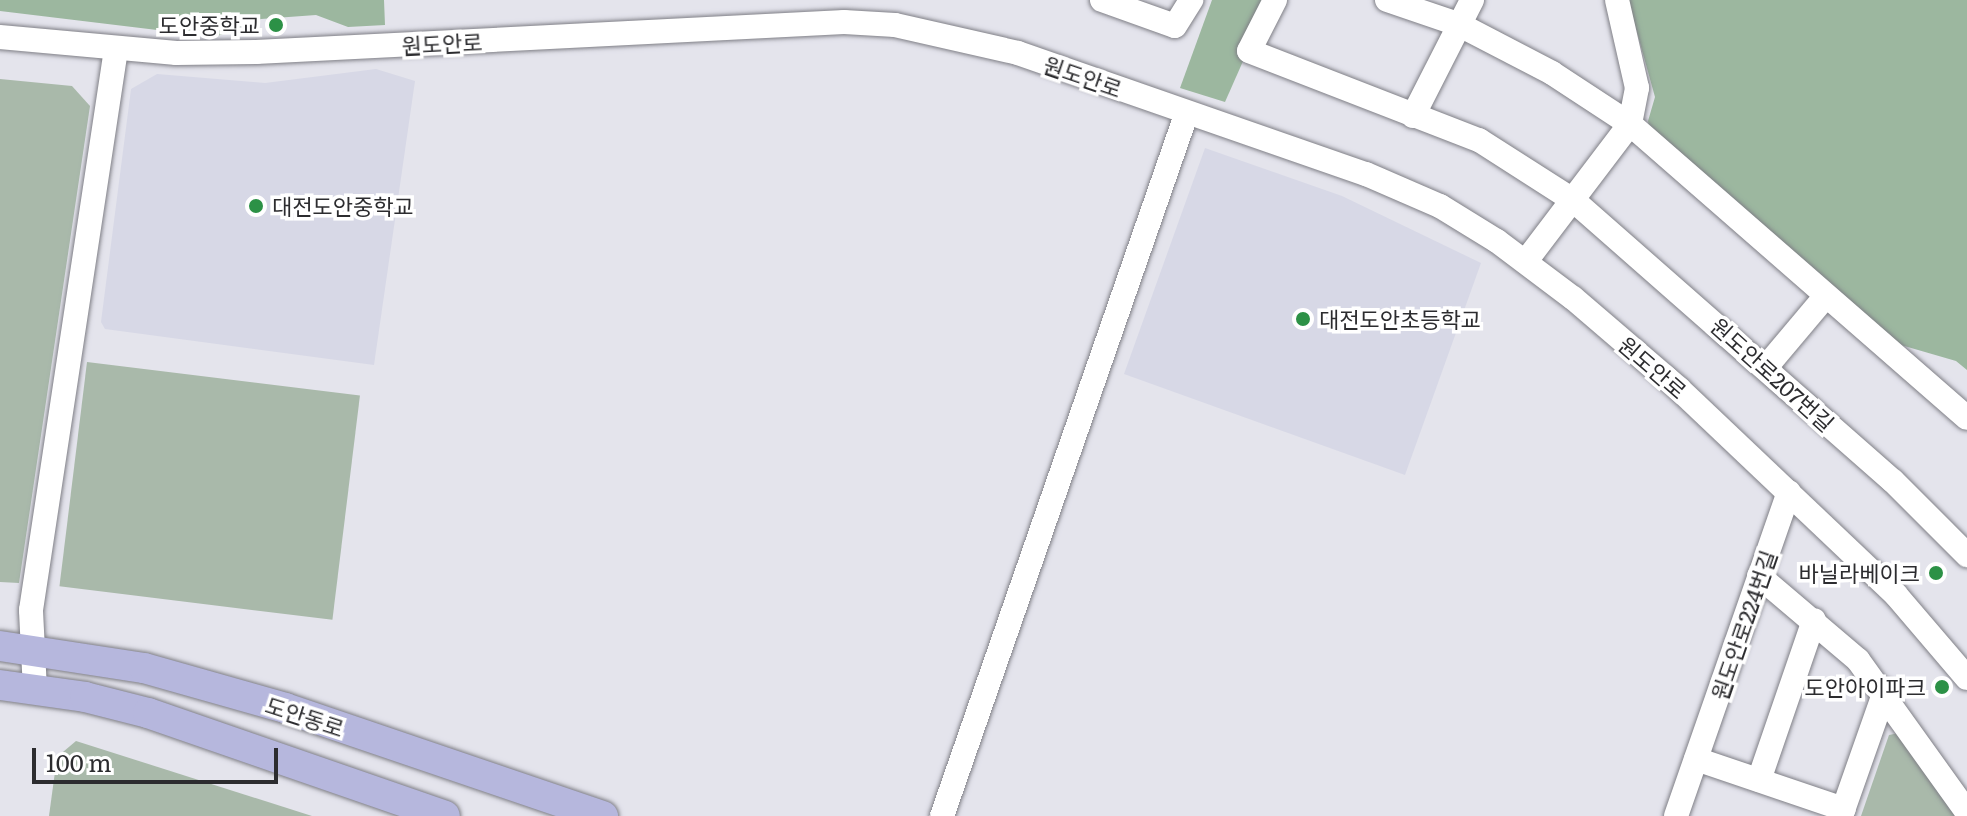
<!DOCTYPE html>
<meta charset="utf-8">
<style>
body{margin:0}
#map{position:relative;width:1967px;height:816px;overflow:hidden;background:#e4e4ec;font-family:Literata,"Noto Sans KR",serif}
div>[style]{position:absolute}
.built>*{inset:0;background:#d7d8e6}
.green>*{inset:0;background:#a9b9aa;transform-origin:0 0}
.forest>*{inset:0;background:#9cb79f}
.roads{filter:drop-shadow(0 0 2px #7f7f86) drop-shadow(0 0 2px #7f7f86)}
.minor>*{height:24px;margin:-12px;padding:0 12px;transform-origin:12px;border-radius:12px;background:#fff}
.major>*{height:30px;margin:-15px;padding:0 15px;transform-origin:15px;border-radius:15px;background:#b6b7dd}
.dots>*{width:22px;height:22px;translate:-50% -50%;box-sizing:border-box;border:4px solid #fff;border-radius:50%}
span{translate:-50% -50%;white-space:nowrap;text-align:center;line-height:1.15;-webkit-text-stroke:7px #fff;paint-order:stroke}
.poi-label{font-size:22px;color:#2c2c2f}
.right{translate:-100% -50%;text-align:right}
.left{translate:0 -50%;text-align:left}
.street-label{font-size:22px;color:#2c2c2f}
.scale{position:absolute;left:32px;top:748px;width:246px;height:36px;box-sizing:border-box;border:4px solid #2c2c2f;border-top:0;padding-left:10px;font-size:24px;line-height:28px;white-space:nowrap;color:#2c2c2f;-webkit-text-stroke:6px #fff;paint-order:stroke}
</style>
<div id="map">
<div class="built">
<div style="clip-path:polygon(376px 69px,415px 81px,374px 365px,105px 329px,101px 322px,131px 89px,157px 74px,265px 83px)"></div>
<div style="clip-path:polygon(1205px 148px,1342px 196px,1481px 263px,1405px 475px,1124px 374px)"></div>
</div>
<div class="green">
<div style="clip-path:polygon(0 79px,72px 86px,90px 106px,19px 583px,0 582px)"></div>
<div style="left:87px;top:362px;width:275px;height:226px;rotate:7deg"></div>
<div style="clip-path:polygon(1904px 732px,1961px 816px,1861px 816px,1889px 735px)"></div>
<div style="clip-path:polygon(76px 741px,312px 816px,49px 816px,57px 757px)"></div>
</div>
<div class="forest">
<div style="clip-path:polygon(0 0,384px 0,385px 25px,348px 27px,316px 15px,261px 19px,215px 37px,0 11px)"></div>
<div style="clip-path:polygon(1212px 0,1270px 0,1225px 102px,1180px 88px)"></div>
<div style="clip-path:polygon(1628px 0,1967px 0,1967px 370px,1956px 361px,1894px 343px,1651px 136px,1648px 121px,1655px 97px)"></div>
</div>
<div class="roads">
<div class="minor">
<div style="left:1102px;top:0;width:77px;rotate:19.6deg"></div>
<div style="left:1175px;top:26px;width:31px;rotate:-58deg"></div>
<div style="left:1275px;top:0;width:57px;rotate:117deg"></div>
<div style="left:1249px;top:51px;width:247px;rotate:21.2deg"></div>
<div style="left:1479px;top:140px;width:112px;rotate:32.6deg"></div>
<div style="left:1573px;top:200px;width:426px;rotate:41.3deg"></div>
<div style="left:1893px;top:481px;width:105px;rotate:45deg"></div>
<div style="left:1387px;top:0;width:75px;rotate:18.7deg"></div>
<div style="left:1458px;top:24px;width:106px;rotate:27.5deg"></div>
<div style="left:1552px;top:73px;width:93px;rotate:33.2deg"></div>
<div style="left:1630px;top:124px;width:447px;rotate:41.1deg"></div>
<div style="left:0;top:37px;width:177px;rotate:5.2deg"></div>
<div style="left:176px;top:53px;width:80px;rotate:-0.7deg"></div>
<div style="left:256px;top:52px;width:589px;rotate:-2.92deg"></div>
<div style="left:844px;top:22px;width:51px;rotate:3.4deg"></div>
<div style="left:895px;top:25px;width:126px;rotate:12.8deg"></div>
<div style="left:1018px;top:53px;width:368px;rotate:19.2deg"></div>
<div style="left:1366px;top:174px;width:81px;rotate:23.4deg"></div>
<div style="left:1440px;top:206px;width:67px;rotate:31.6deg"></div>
<div style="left:1497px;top:241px;width:95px;rotate:36.9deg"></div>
<div style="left:1573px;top:298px;width:140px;rotate:40.6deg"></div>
<div style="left:1679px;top:389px;width:299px;rotate:43.5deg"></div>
<div style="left:1896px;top:595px;width:109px;rotate:49.5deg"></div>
<div style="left:1413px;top:116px;width:130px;rotate:-63deg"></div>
<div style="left:1526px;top:261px;width:172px;rotate:-52.8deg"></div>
<div style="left:1630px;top:124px;width:37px;rotate:-79deg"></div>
<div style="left:1637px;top:88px;width:90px;rotate:-102.8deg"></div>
<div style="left:1766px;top:367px;width:92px;rotate:-49.9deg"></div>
<div style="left:1759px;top:576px;width:130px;rotate:40.3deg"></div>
<div style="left:1858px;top:660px;width:187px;rotate:54.4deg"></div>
<div style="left:35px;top:690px;width:80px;rotate:-92.9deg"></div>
<div style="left:31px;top:610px;width:567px;rotate:-81.38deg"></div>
<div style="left:1696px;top:759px;width:156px;rotate:18.7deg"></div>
<div style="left:1759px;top:780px;width:169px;rotate:-71deg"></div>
<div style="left:942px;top:816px;width:745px;rotate:-70.81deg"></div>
<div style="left:1676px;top:816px;width:343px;rotate:-70.8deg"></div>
<div style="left:1841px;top:816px;width:133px;rotate:-70.6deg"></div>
</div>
<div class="major">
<div style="left:0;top:646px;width:146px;rotate:8.7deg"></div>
<div style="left:144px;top:668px;width:147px;rotate:15.8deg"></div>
<div style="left:285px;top:708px;width:336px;rotate:18.8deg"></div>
<div style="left:0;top:685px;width:86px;rotate:8deg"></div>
<div style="left:85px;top:697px;width:65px;rotate:14.3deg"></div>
<div style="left:148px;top:713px;width:314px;rotate:19.1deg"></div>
</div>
</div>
<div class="dots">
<div style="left:276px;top:25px;background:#2c9146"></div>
<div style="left:256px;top:206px;background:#2c9146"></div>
<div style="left:1303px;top:319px;background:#2c9146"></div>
<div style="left:1936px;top:573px;background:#2c9146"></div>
<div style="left:1942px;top:687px;background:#2c9146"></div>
</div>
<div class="poi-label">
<span class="right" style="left:260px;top:25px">도안중학교</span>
<span class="left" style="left:272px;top:206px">대전도안중학교</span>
<span class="left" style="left:1319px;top:319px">대전도안초등학교</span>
<span class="right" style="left:1920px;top:573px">바닐라베이크</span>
<span class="right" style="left:1926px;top:687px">도안아이파크</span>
</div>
<div class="street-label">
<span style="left:442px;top:43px;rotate:-3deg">원도안로</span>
<span style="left:1083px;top:76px;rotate:19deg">원도안로</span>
<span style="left:1653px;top:367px;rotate:41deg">원도안로</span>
<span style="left:1773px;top:374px;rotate:42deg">원도안로207번길</span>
<span style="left:1743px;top:625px;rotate:-71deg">원도안로224번길</span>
<span style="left:305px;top:716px;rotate:18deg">도안동로</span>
</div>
<div class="scale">100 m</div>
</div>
